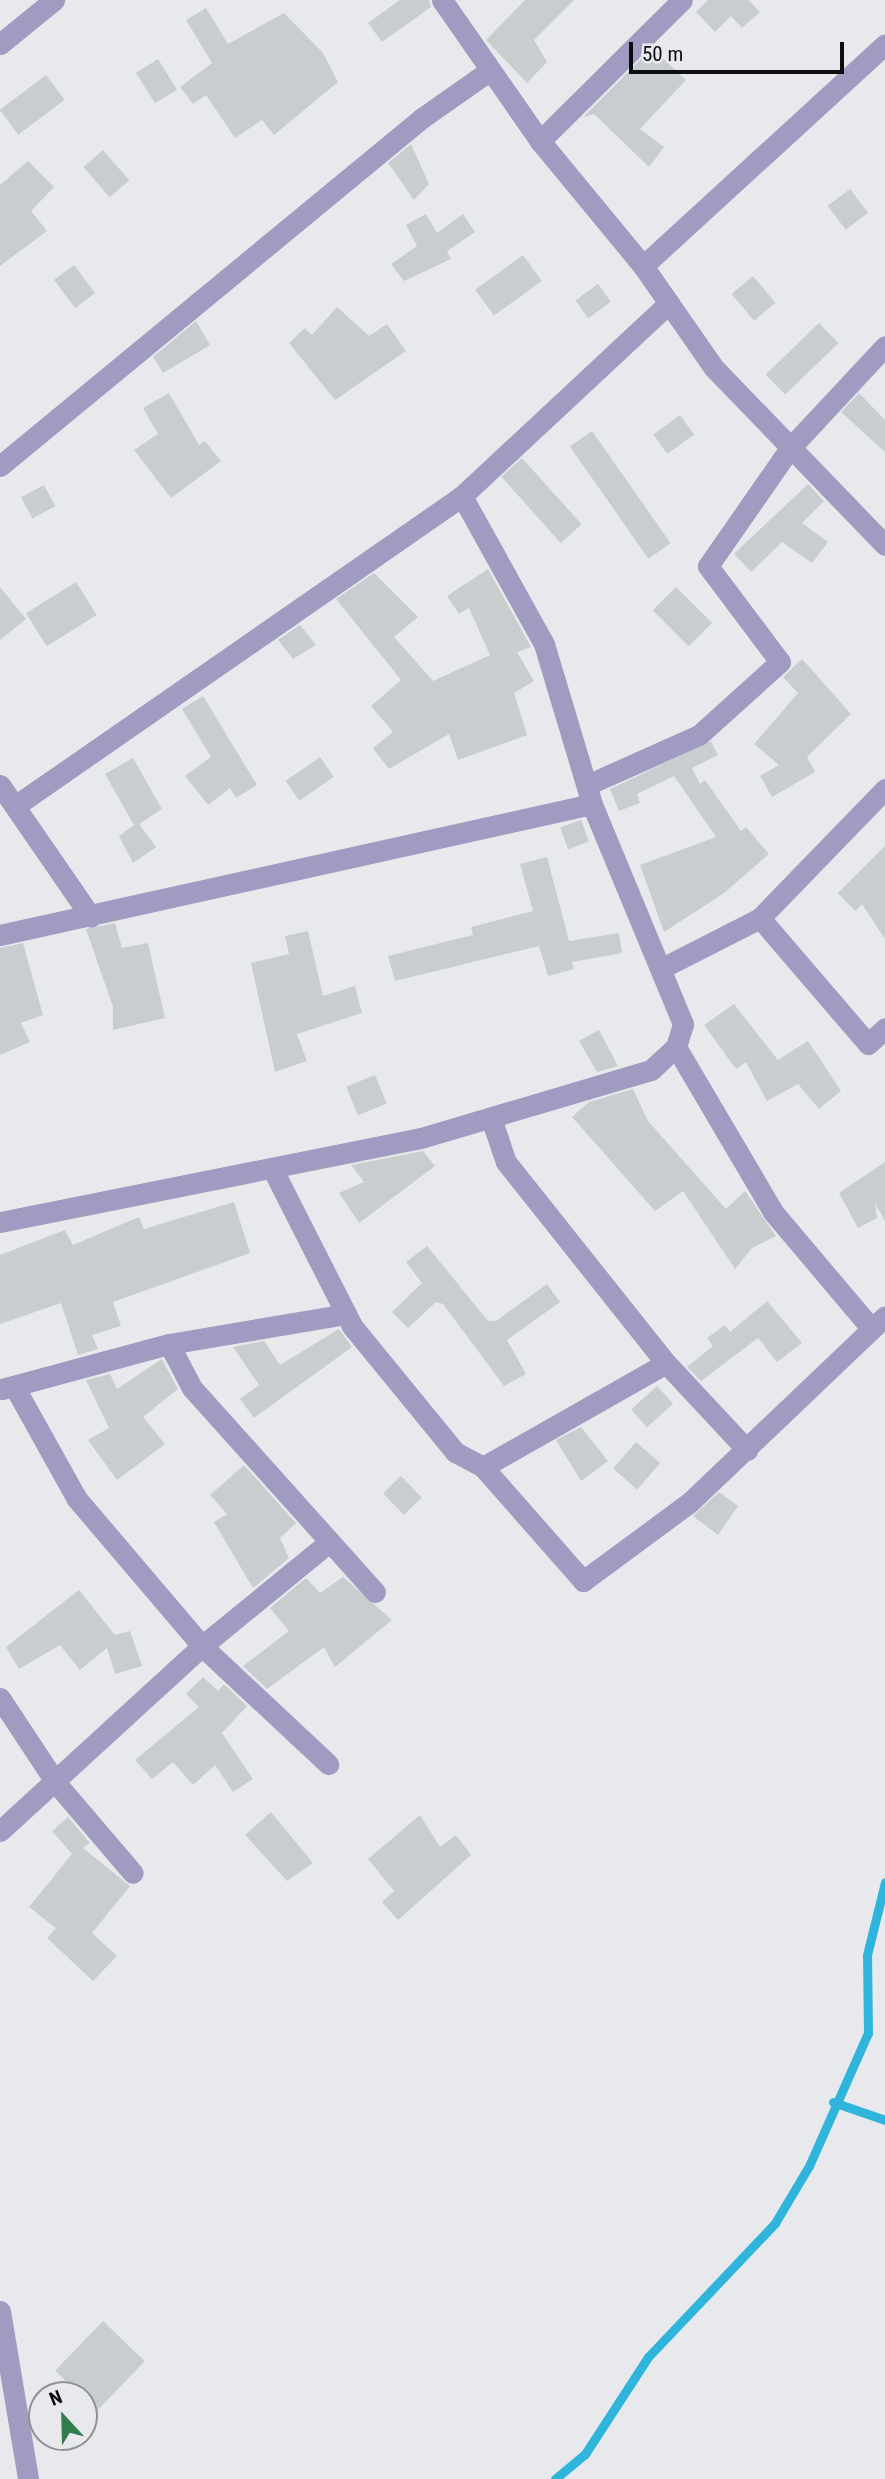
<!DOCTYPE html>
<style>
body{margin:0}
#map{position:relative;width:885px;height:2479px;overflow:hidden;background:#e8e9ed;font-family:"Roboto Condensed",sans-serif}
div>[style]{position:absolute}
.stream>*{height:9px;margin:-4.5px;padding:0 4.5px;transform-origin:4.5px;border-radius:4.5px;background:#2fb5db}
.building>*{inset:0;background:#c9cdd0;transform-origin:0 0}
.minor>*{height:21px;margin:-10.5px;padding:0 10.5px;transform-origin:10.5px;border-radius:10.5px;background:#a09bc0}
span{translate:-50% -50%;white-space:nowrap;text-align:center;line-height:1.15;-webkit-text-stroke:5px #e8e9ed;paint-order:stroke}
.north{position:absolute;left:28px;top:2381px;width:70px;height:70px;box-sizing:border-box;background:#e8e9ed;border:2px solid #909194;border-radius:50%;rotate:338deg;font-size:19px;font-weight:700;line-height:28px;text-align:center;color:#0c0d0e}
.north::after{content:'';display:block;margin:auto;width:24px;height:32px;background:#307e4e;clip-path:polygon(50% 0,100% 100%,50% 72%,0 100%)}
.scale{position:absolute;left:629px;top:42px;width:215px;height:32px;box-sizing:border-box;border:4px solid #0c0d0e;border-top:0;padding-left:9px;font-size:21px;line-height:24px;white-space:nowrap;color:#0c0d0e;-webkit-text-stroke:5px #e8e9ed;paint-order:stroke}
</style>
<div id="map">
<div class="stream">
<div style="left:833px;top:2102px;width:55px;rotate:19.1deg"></div>
<div style="left:555px;top:2479px;width:39px;rotate:-40deg"></div>
<div style="left:585px;top:2454px;width:116px;rotate:-57deg"></div>
<div style="left:648px;top:2357px;width:185px;rotate:-46.5deg"></div>
<div style="left:775px;top:2223px;width:66px;rotate:-59.2deg"></div>
<div style="left:809px;top:2166px;width:145px;rotate:-66.1deg"></div>
<div style="left:868px;top:2033px;width:78px;rotate:-90.7deg"></div>
<div style="left:867px;top:1955px;width:75px;rotate:-76.1deg"></div>
</div>
<div class="building">
<div style="clip-path:polygon(400px 0,429px 0,431px 7px,382px 42px,368px 23px)"></div>
<div style="clip-path:polygon(525px 0,574px 0,534px 40px,547px 62px,527px 83px,486px 40px)"></div>
<div style="clip-path:polygon(708px 0,749px 0,760px 12px,742px 28px,731px 16px,715px 32px,696px 12px)"></div>
<div style="clip-path:polygon(206px 8px,228px 44px,284px 13px,323px 53px,338px 82px,274px 135px,262px 120px,235px 138px,206px 95px,193px 104px,180px 87px,212px 63px,186px 20px)"></div>
<div style="clip-path:polygon(652px 48px,686px 80px,640px 129px,664px 147px,649px 167px,594px 114px,583px 117px)"></div>
<div style="left:158px;top:59px;width:36px;height:26px;rotate:58deg"></div>
<div style="left:46px;top:75px;width:31px;height:58px;rotate:53deg"></div>
<div style="clip-path:polygon(411px 144px,429px 184px,414px 200px,388px 163px)"></div>
<div style="left:103px;top:150px;width:40px;height:26px;rotate:49deg"></div>
<div style="clip-path:polygon(28px 161px,54px 187px,31px 211px,47px 231px,0 266px,0 185px)"></div>
<div style="left:850px;top:189px;width:30px;height:28px;rotate:53deg"></div>
<div style="clip-path:polygon(426px 214px,437px 233px,463px 214px,475px 232px,447px 251px,451px 259px,404px 281px,391px 264px,417px 246px,406px 225px)"></div>
<div style="left:523px;top:255px;width:32px;height:59px;rotate:54deg"></div>
<div style="left:74px;top:265px;width:35px;height:25px;rotate:53deg"></div>
<div style="left:753px;top:276px;width:35px;height:28px;rotate:50deg"></div>
<div style="left:598px;top:284px;width:22px;height:28px;rotate:54deg"></div>
<div style="clip-path:polygon(337px 307px,369px 336px,387px 324px,406px 351px,335px 400px,289px 343px,305px 328px,312px 335px)"></div>
<div style="clip-path:polygon(196px 321px,210px 345px,163px 373px,153px 357px)"></div>
<div style="left:819px;top:323px;width:28px;height:74px;rotate:46deg"></div>
<div style="clip-path:polygon(169px 393px,199px 445px,205px 441px,221px 461px,171px 498px,134px 450px,158px 434px,143px 408px)"></div>
<div style="clip-path:polygon(859px 393px,885px 420px,885px 452px,841px 412px)"></div>
<div style="left:680px;top:415px;width:24px;height:33px;rotate:54deg"></div>
<div style="left:592px;top:431px;width:137px;height:27px;rotate:55deg"></div>
<div style="left:522px;top:458px;width:89px;height:28px;rotate:48deg"></div>
<div style="clip-path:polygon(808px 484px,824px 501px,802px 523px,828px 542px,812px 563px,782px 542px,751px 572px,734px 554px)"></div>
<div style="left:44px;top:485px;width:24px;height:26px;rotate:62deg"></div>
<div style="clip-path:polygon(488px 569px,531px 647px,517px 652px,534px 681px,514px 693px,527px 735px,458px 760px,449px 734px,389px 769px,373px 748px,393px 732px,371px 706px,401px 680px,336px 599px,374px 573px,418px 617px,394px 637px,433px 681px,490px 655px,469px 608px,459px 614px,447px 596px)"></div>
<div style="left:76px;top:582px;width:39px;height:59px;rotate:58deg"></div>
<div style="clip-path:polygon(0 587px,26px 619px,0 640px)"></div>
<div style="left:676px;top:587px;width:51px;height:33px;rotate:45deg"></div>
<div style="clip-path:polygon(300px 625px,316px 645px,293px 659px,278px 640px)"></div>
<div style="clip-path:polygon(802px 659px,851px 714px,807px 757px,815px 772px,772px 797px,760px 776px,779px 765px,754px 744px,798px 693px,783px 677px)"></div>
<div style="clip-path:polygon(203px 696px,257px 785px,236px 798px,230px 788px,208px 805px,185px 776px,211px 757px,182px 709px)"></div>
<div style="clip-path:polygon(711px 741px,718px 755px,692px 768px,700px 784px,705px 780px,741px 831px,746px 827px,769px 854px,724px 893px,664px 932px,640px 865px,716px 837px,674px 776px,637px 794px,640px 803px,619px 811px,610px 789px)"></div>
<div style="left:320px;top:757px;width:24px;height:42px;rotate:55deg"></div>
<div style="clip-path:polygon(133px 758px,162px 809px,139px 824px,156px 847px,133px 863px,119px 836px,134px 825px,105px 774px)"></div>
<div style="left:581px;top:820px;width:23px;height:22px;rotate:70deg"></div>
<div style="clip-path:polygon(885px 846px,885px 939px,862px 904px,855px 911px,838px 893px)"></div>
<div style="clip-path:polygon(547px 857px,569px 941px,619px 933px,622px 953px,572px 962px,574px 969px,548px 976px,539px 946px,395px 981px,388px 956px,473px 935px,471px 927px,533px 911px,520px 864px)"></div>
<div style="clip-path:polygon(115px 923px,122px 948px,148px 943px,165px 1018px,113px 1030px,113px 1007px,86px 929px)"></div>
<div style="clip-path:polygon(308px 931px,323px 996px,355px 986px,362px 1013px,297px 1034px,307px 1061px,275px 1072px,251px 963px,289px 954px,285px 936px)"></div>
<div style="clip-path:polygon(23px 943px,43px 1015px,21px 1023px,30px 1042px,0 1055px,0 948px)"></div>
<div style="clip-path:polygon(734px 1004px,778px 1060px,808px 1041px,841px 1091px,819px 1109px,798px 1084px,767px 1101px,746px 1062px,736px 1069px,704px 1025px)"></div>
<div style="clip-path:polygon(599px 1030px,618px 1066px,597px 1072px,579px 1041px)"></div>
<div style="left:375px;top:1075px;width:31px;height:31px;rotate:68deg"></div>
<div style="clip-path:polygon(633px 1089px,648px 1121px,726px 1209px,745px 1191px,776px 1236px,752px 1248px,735px 1269px,683px 1191px,655px 1211px,572px 1117px,589px 1102px)"></div>
<div style="clip-path:polygon(423px 1151px,435px 1166px,359px 1223px,339px 1193px,364px 1182px,351px 1165px)"></div>
<div style="clip-path:polygon(885px 1162px,885px 1221px,875px 1203px,877px 1218px,858px 1228px,839px 1193px)"></div>
<div style="clip-path:polygon(234px 1202px,250px 1253px,113px 1302px,121px 1326px,92px 1335px,98px 1349px,78px 1355px,61px 1303px,0 1324px,0 1255px,65px 1230px,73px 1245px,139px 1217px,144px 1229px)"></div>
<div style="clip-path:polygon(427px 1246px,488px 1321px,496px 1321px,547px 1284px,560px 1302px,507px 1340px,526px 1374px,504px 1386px,443px 1304px,436px 1302px,408px 1328px,392px 1312px,422px 1283px,406px 1262px)"></div>
<div style="clip-path:polygon(767px 1301px,802px 1343px,777px 1362px,758px 1338px,701px 1381px,687px 1367px,713px 1346px,707px 1338px,725px 1325px,730px 1332px)"></div>
<div style="clip-path:polygon(339px 1329px,352px 1347px,254px 1418px,240px 1399px,259px 1385px,233px 1347px,264px 1341px,280px 1365px)"></div>
<div style="clip-path:polygon(162px 1359px,178px 1389px,143px 1417px,165px 1444px,117px 1480px,88px 1440px,109px 1428px,86px 1380px,110px 1374px,117px 1389px)"></div>
<div style="left:657px;top:1386px;width:24px;height:35px;rotate:48deg"></div>
<div style="clip-path:polygon(581px 1427px,608px 1461px,581px 1481px,556px 1440px)"></div>
<div style="left:636px;top:1442px;width:32px;height:35px;rotate:41deg"></div>
<div style="clip-path:polygon(244px 1465px,296px 1523px,280px 1538px,289px 1558px,253px 1588px,214px 1522px,227px 1514px,210px 1495px)"></div>
<div style="left:401px;top:1476px;width:30px;height:25px;rotate:46deg"></div>
<div style="clip-path:polygon(719px 1492px,738px 1506px,718px 1535px,693px 1516px)"></div>
<div style="clip-path:polygon(343px 1577px,392px 1620px,335px 1667px,324px 1647px,267px 1689px,243px 1666px,289px 1631px,270px 1608px,306px 1578px,320px 1593px)"></div>
<div style="clip-path:polygon(79px 1590px,115px 1635px,130px 1631px,142px 1666px,115px 1674px,107px 1648px,80px 1670px,60px 1645px,19px 1669px,6px 1647px)"></div>
<div style="clip-path:polygon(203px 1677px,218px 1691px,224px 1684px,247px 1706px,222px 1733px,253px 1779px,233px 1792px,215px 1765px,193px 1785px,173px 1762px,152px 1779px,135px 1760px,199px 1707px,186px 1694px)"></div>
<div style="clip-path:polygon(271px 1812px,313px 1863px,287px 1881px,245px 1835px)"></div>
<div style="clip-path:polygon(420px 1815px,440px 1847px,456px 1835px,471px 1855px,398px 1920px,382px 1902px,394px 1891px,368px 1859px)"></div>
<div style="clip-path:polygon(68px 1817px,90px 1843px,83px 1848px,130px 1886px,92px 1933px,117px 1956px,93px 1981px,47px 1938px,56px 1928px,29px 1907px,72px 1854px,52px 1831px)"></div>
<div style="left:103px;top:2321px;width:58px;height:69px;rotate:44deg"></div>
</div>
<div class="minor">
<div style="left:442px;top:0;width:172px;rotate:55.2deg"></div>
<div style="left:540px;top:141px;width:162px;rotate:50.5deg"></div>
<div style="left:643px;top:266px;width:124px;rotate:55.2deg"></div>
<div style="left:714px;top:368px;width:246px;rotate:46deg"></div>
<div style="left:0;top:44px;width:70px;rotate:-39.2deg"></div>
<div style="left:540px;top:141px;width:200px;rotate:-44.8deg"></div>
<div style="left:643px;top:266px;width:328px;rotate:-42.5deg"></div>
<div style="left:0;top:466px;width:547px;rotate:-39.51deg"></div>
<div style="left:422px;top:118px;width:82px;rotate:-35deg"></div>
<div style="left:0;top:785px;width:160px;rotate:55.4deg"></div>
<div style="left:587px;top:785px;width:123px;rotate:-24.1deg"></div>
<div style="left:699px;top:735px;width:109px;rotate:-42deg"></div>
<div style="left:780px;top:662px;width:120px;rotate:-126.9deg"></div>
<div style="left:708px;top:566px;width:144px;rotate:-55.2deg"></div>
<div style="left:790px;top:448px;width:139px;rotate:-47deg"></div>
<div style="left:15px;top:806px;width:544px;rotate:-34.74deg"></div>
<div style="left:462px;top:496px;width:283px;rotate:-43deg"></div>
<div style="left:760px;top:918px;width:180px;rotate:-45.9deg"></div>
<div style="left:0;top:935px;width:606px;rotate:-12.48deg"></div>
<div style="left:662px;top:968px;width:110px;rotate:-27deg"></div>
<div style="left:760px;top:918px;width:166px;rotate:49.4deg"></div>
<div style="left:868px;top:1044px;width:23px;rotate:-43deg"></div>
<div style="left:676px;top:1047px;width:191px;rotate:59.5deg"></div>
<div style="left:773px;top:1212px;width:153px;rotate:49.8deg"></div>
<div style="left:491px;top:1118px;width:46px;rotate:71.2deg"></div>
<div style="left:506px;top:1162px;width:257px;rotate:51.5deg"></div>
<div style="left:666px;top:1363px;width:119px;rotate:47deg"></div>
<div style="left:272px;top:1168px;width:177px;rotate:63.1deg"></div>
<div style="left:352px;top:1326px;width:163px;rotate:50.7deg"></div>
<div style="left:455px;top:1452px;width:32px;rotate:28deg"></div>
<div style="left:483px;top:1467px;width:152px;rotate:48.7deg"></div>
<div style="left:583px;top:1581px;width:133px;rotate:-36.4deg"></div>
<div style="left:690px;top:1502px;width:269px;rotate:-43.6deg"></div>
<div style="left:0;top:1222px;width:429px;rotate:-11.3deg"></div>
<div style="left:421px;top:1138px;width:240px;rotate:-16.5deg"></div>
<div style="left:651px;top:1070px;width:34px;rotate:-43deg"></div>
<div style="left:676px;top:1047px;width:24px;rotate:-73deg"></div>
<div style="left:683px;top:1024px;width:238px;rotate:-112.5deg"></div>
<div style="left:592px;top:804px;width:167px;rotate:-106.7deg"></div>
<div style="left:544px;top:644px;width:169px;rotate:-119deg"></div>
<div style="left:169px;top:1344px;width:50px;rotate:62.4deg"></div>
<div style="left:192px;top:1388px;width:274px;rotate:48.1deg"></div>
<div style="left:14px;top:1386px;width:129px;rotate:60.9deg"></div>
<div style="left:77px;top:1499px;width:193px;rotate:49.6deg"></div>
<div style="left:202px;top:1646px;width:173px;rotate:43.1deg"></div>
<div style="left:2px;top:1389px;width:173px;rotate:-15.1deg"></div>
<div style="left:169px;top:1344px;width:180px;rotate:-9.6deg"></div>
<div style="left:483px;top:1467px;width:210px;rotate:-29.6deg"></div>
<div style="left:0;top:1698px;width:102px;rotate:56.6deg"></div>
<div style="left:56px;top:1783px;width:118px;rotate:49.5deg"></div>
<div style="left:0;top:1831px;width:274px;rotate:-42.5deg"></div>
<div style="left:202px;top:1646px;width:163px;rotate:-39.3deg"></div>
<div style="left:0;top:2311px;width:170px;rotate:80.5deg"></div>
</div>
<div class="north">N</div>
<div class="scale">50 m</div>
</div>
